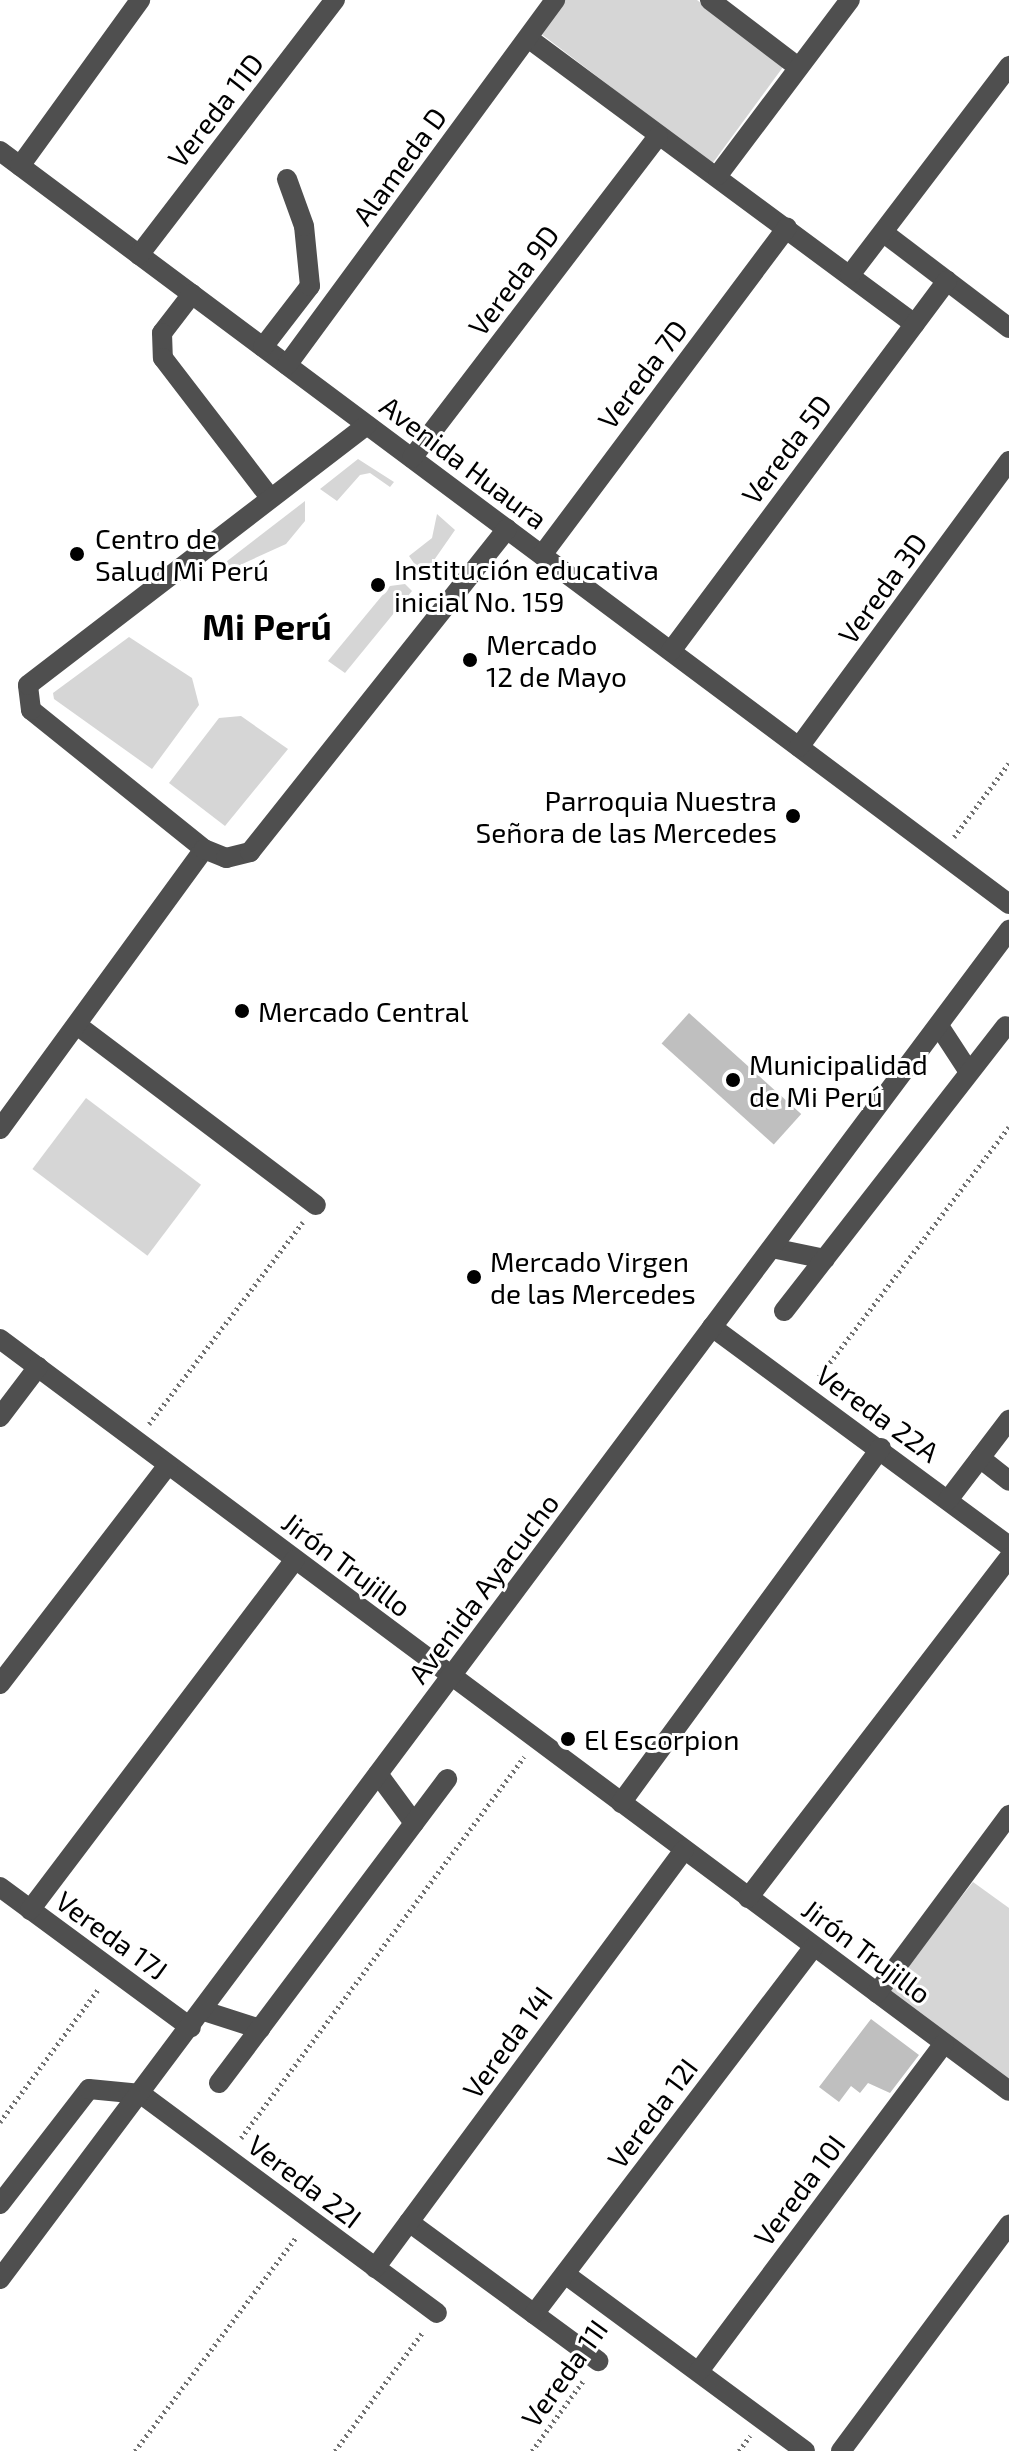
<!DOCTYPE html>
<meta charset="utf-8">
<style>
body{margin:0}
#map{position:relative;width:1009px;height:2451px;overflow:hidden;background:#fff;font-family:"Exo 2",sans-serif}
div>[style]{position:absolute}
.green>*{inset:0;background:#d6d6d6;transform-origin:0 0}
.building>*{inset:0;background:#bfbfbf;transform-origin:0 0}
.path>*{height:5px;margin-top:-2.5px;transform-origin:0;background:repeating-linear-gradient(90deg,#717171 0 2px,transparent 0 6px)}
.minor>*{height:20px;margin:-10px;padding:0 10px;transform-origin:10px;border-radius:10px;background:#4f4f4f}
.dots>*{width:22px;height:22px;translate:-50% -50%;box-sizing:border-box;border:4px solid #fff;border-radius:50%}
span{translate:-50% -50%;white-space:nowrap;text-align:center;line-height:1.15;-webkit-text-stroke:6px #fff;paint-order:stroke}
.street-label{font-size:28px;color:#000}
.poi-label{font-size:28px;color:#000}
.left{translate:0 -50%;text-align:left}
.right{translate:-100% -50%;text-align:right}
.district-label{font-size:36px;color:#000;font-weight:700}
</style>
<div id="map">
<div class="green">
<div style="clip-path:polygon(564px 0,697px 0,783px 67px,712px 164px,540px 33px)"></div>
<div style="clip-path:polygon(358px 459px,394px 482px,390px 487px,370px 473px,360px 475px,337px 501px,320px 489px)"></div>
<div style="clip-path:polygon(305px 501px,305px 521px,286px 544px,229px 570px,222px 565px)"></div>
<div style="clip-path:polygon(437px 514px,455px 530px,423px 576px,409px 556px,432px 538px)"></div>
<div style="clip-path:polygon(405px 584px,412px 591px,345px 673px,328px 661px,390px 586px)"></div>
<div style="clip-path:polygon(129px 637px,192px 678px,199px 705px,152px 769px,54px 699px,53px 693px)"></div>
<div style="clip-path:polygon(241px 716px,288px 749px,225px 826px,169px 783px,219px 718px)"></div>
<div style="left:86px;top:1098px;width:144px;height:89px;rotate:37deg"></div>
<div style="clip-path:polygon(973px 1882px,1009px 1908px,1009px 2083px,888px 1990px)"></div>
</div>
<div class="building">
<div style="left:689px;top:1013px;width:151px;height:41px;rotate:42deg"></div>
<div style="clip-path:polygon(871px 2019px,919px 2055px,890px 2093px,868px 2083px,860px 2093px,851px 2086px,839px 2102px,819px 2087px)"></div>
</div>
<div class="path">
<div style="left:954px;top:837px;width:92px;rotate:-53.4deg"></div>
<div style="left:819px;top:1377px;width:314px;rotate:-52.8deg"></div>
<div style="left:149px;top:1424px;width:254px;rotate:-52.7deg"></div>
<div style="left:0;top:2122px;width:167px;rotate:-53.5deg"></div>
<div style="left:241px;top:2138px;width:475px;rotate:-53.4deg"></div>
<div style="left:135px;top:2451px;width:269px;rotate:-53deg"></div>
<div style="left:335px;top:2451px;width:147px;rotate:-53.6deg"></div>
<div style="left:532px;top:2451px;width:87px;rotate:-53.9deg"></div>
<div style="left:739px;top:2451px;width:19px;rotate:-54deg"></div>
</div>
<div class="minor">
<div style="left:710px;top:0;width:111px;rotate:37.3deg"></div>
<div style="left:528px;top:38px;width:481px;rotate:36.5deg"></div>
<div style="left:0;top:151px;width:1259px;rotate:36.73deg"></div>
<div style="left:20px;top:166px;width:205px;rotate:-54.1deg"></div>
<div style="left:718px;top:175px;width:219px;rotate:-53deg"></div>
<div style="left:884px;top:233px;width:157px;rotate:37.2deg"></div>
<div style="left:139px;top:255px;width:322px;rotate:-52.5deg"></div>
<div style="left:850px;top:275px;width:263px;rotate:-52.7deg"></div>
<div style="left:192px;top:294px;width:49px;rotate:127.6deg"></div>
<div style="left:162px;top:333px;width:25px;rotate:88deg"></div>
<div style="left:163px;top:358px;width:173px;rotate:52.5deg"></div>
<div style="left:263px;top:347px;width:77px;rotate:-52.4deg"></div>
<div style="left:310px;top:286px;width:60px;rotate:-95.7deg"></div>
<div style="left:304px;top:226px;width:50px;rotate:-109.9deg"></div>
<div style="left:287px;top:365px;width:453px;rotate:-53.7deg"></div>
<div style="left:412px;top:458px;width:405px;rotate:-52.6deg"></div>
<div style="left:542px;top:555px;width:409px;rotate:-53.2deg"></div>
<div style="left:671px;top:651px;width:462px;rotate:-53.3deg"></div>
<div style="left:799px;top:747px;width:355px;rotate:-53.7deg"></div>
<div style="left:204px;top:849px;width:222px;rotate:-141.2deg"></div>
<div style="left:31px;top:710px;width:25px;rotate:-97deg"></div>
<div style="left:28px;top:685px;width:427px;rotate:-37.5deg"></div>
<div style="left:77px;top:1025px;width:299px;rotate:37deg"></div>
<div style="left:939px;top:1026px;width:55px;rotate:56.9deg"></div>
<div style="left:0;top:1129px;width:346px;rotate:-53.9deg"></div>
<div style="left:204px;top:849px;width:24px;rotate:22deg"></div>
<div style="left:226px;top:858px;width:25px;rotate:-14deg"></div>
<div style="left:250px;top:852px;width:413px;rotate:-51.5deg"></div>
<div style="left:772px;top:1248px;width:54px;rotate:11.7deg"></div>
<div style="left:784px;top:1311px;width:361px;rotate:-52.1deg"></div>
<div style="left:712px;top:1327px;width:369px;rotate:36.4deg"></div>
<div style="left:0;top:1339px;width:1258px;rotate:36.7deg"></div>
<div style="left:0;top:1417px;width:63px;rotate:-52.8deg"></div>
<div style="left:980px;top:1458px;width:37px;rotate:38deg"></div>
<div style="left:948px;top:1500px;width:101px;rotate:-52.7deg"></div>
<div style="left:0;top:1684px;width:276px;rotate:-52.5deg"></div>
<div style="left:378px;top:1774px;width:61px;rotate:53.7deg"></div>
<div style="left:621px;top:1803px;width:440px;rotate:-53.8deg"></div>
<div style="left:0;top:1887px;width:237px;rotate:36.4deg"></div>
<div style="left:748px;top:1898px;width:429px;rotate:-52.5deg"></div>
<div style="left:30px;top:1910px;width:439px;rotate:-52.9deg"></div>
<div style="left:877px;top:1993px;width:222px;rotate:-53.4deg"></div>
<div style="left:204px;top:2011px;width:59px;rotate:17.8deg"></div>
<div style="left:219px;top:2083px;width:380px;rotate:-53.1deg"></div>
<div style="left:0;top:2204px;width:145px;rotate:-52.3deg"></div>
<div style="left:89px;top:2089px;width:52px;rotate:5.5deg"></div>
<div style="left:141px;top:2094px;width:368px;rotate:36.5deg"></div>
<div style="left:409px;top:2222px;width:235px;rotate:36.3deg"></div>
<div style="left:375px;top:2268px;width:520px;rotate:-53.53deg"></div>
<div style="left:565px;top:2274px;width:298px;rotate:36.4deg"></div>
<div style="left:0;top:2279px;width:1685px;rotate:-53.2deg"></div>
<div style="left:534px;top:2314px;width:462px;rotate:-52.7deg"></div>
<div style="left:699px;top:2371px;width:409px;rotate:-53.2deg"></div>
<div style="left:841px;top:2451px;width:282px;rotate:-53.4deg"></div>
</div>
<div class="dots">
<div style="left:77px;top:554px;background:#000"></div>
<div style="left:378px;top:585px;background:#000"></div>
<div style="left:470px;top:660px;background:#000"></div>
<div style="left:793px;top:816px;background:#000"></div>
<div style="left:242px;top:1011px;background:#000"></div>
<div style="left:733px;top:1080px;background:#000"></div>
<div style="left:474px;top:1277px;background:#000"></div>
<div style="left:568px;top:1739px;background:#000"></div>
</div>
<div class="street-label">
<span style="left:215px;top:110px;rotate:-52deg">Vereda 11D</span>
<span style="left:399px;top:166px;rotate:-54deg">Alameda D</span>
<span style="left:513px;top:280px;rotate:-53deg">Vereda 9D</span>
<span style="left:642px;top:374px;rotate:-53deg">Vereda 7D</span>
<span style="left:786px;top:449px;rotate:-53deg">Vereda 5D</span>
<span style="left:464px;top:462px;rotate:37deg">Avenida Huaura</span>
<span style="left:882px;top:588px;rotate:-54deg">Vereda 3D</span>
<span style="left:878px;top:1413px;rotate:36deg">Vereda 22A</span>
<span style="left:347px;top:1564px;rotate:37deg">Jirón Trujillo</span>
<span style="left:483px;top:1588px;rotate:-53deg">Avenida Ayacucho</span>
<span style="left:112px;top:1935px;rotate:36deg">Vereda 17J</span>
<span style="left:867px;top:1951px;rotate:37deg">Jirón Trujillo</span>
<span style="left:507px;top:2042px;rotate:-54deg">Vereda 14I</span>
<span style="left:652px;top:2113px;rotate:-53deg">Vereda 12I</span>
<span style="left:305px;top:2181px;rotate:37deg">Vereda 22I</span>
<span style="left:799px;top:2190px;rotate:-53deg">Vereda 10I</span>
<span style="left:564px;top:2373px;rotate:-54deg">Vereda 11I</span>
</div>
<div class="poi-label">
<span class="left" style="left:95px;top:554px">Centro de<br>Salud Mi Perú</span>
<span class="left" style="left:394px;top:585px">Institución educativa<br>inicial No. 159</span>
<span class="left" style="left:486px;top:660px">Mercado<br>12 de Mayo</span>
<span class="right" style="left:777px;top:816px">Parroquia Nuestra<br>Señora de las Mercedes</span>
<span class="left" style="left:258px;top:1011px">Mercado Central</span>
<span class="left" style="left:749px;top:1080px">Municipalidad<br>de Mi Perú</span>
<span class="left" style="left:490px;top:1277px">Mercado Virgen<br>de las Mercedes</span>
<span class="left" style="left:584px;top:1739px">El Escorpion</span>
</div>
<div class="district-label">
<span style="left:267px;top:626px">Mi Perú</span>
</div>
</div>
